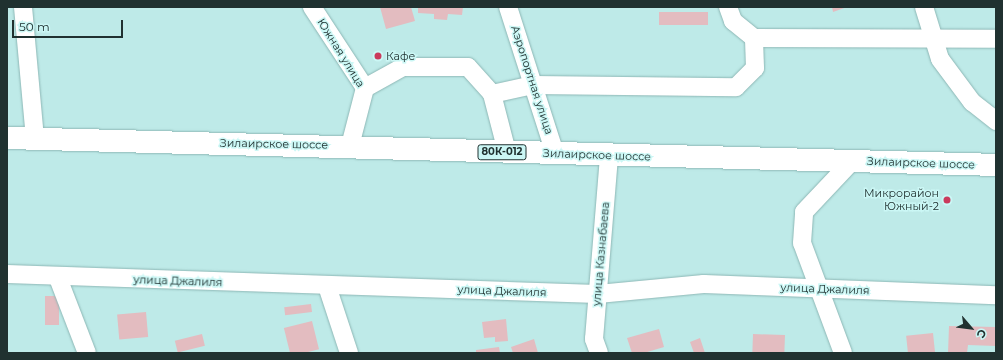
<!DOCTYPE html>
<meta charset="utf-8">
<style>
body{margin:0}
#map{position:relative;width:1003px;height:360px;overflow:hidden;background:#beeae8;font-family:Montserrat,sans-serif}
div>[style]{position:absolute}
.building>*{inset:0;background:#e3bcc0;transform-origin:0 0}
.roads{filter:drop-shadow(0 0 1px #8db7b5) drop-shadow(0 0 1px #8db7b5)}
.minor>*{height:18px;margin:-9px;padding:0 9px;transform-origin:9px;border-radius:9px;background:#fff}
.major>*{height:22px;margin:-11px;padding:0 11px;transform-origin:11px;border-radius:11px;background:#fff}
.dots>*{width:11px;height:11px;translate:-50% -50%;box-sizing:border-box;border:2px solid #cbf7f5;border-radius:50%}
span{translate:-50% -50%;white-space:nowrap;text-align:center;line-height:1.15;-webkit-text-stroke:3px #cbf7f5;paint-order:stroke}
.shield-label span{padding:1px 3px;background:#cbf7f5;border:1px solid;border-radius:3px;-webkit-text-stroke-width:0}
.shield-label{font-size:10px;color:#203130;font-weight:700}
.street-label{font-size:11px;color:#203130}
.poi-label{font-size:11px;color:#203130}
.left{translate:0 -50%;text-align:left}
.right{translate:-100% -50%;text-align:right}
.frame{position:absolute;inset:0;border:8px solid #203130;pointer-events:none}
.north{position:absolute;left:951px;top:308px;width:40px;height:40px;-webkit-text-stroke:3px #cbf7f5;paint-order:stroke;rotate:118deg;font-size:11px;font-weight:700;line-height:16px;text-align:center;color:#203130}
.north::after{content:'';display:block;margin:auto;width:14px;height:18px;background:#203130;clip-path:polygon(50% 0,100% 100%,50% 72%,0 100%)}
.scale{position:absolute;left:12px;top:20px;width:111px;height:18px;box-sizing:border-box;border:2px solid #203130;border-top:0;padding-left:5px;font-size:12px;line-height:14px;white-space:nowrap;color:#203130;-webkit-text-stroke:3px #cbf7f5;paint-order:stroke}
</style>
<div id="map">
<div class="building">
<div style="clip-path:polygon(380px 7px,411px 7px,415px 21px,386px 29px)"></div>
<div style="clip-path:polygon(418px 7px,463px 7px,462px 15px,448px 14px,447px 20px,434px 19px,434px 14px,418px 13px)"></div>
<div style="clip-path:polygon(832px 7px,847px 7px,833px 12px)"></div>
<div style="left:659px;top:12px;width:49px;height:13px"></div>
<div style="left:45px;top:296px;width:14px;height:29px"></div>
<div style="left:311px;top:304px;width:8px;height:27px;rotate:83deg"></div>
<div style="left:146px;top:312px;width:25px;height:29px;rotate:85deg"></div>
<div style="clip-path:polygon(506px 319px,508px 341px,495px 342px,495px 337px,484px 338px,482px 322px)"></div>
<div style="left:312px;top:321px;width:29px;height:29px;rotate:76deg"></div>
<div style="clip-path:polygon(949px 326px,996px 327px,996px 346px,968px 345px,967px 353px,948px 353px)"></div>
<div style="clip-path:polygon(659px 329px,664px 347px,644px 353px,632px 353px,627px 338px)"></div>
<div style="left:933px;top:333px;width:19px;height:27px;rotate:84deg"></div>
<div style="left:202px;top:334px;width:12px;height:28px;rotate:76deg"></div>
<div style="left:753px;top:334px;width:32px;height:19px;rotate:2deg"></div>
<div style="clip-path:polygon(700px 338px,705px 353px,694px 353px,690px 342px)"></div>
<div style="clip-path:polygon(534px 339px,538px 353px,513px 353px,511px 347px)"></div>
<div style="clip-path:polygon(499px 347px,500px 353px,476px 353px,476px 350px)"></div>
</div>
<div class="roads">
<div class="minor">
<div style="left:23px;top:7px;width:133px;rotate:84.8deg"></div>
<div style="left:312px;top:7px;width:97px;rotate:56.8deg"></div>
<div style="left:365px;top:88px;width:60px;rotate:104.5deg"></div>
<div style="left:508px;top:7px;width:153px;rotate:72.2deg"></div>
<div style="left:728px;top:7px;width:15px;rotate:70deg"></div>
<div style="left:733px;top:21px;width:27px;rotate:39deg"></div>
<div style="left:754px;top:38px;width:242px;rotate:0.2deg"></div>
<div style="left:924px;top:7px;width:54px;rotate:72.9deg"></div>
<div style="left:940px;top:59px;width:54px;rotate:53.3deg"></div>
<div style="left:972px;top:102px;width:31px;rotate:38deg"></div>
<div style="left:365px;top:88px;width:43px;rotate:-28.9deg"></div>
<div style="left:403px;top:67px;width:65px"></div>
<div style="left:468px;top:67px;width:36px;rotate:48deg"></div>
<div style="left:492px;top:94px;width:60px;rotate:75.5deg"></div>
<div style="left:492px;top:94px;width:42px;rotate:-12.4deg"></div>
<div style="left:533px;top:85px;width:203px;rotate:0.6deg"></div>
<div style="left:736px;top:87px;width:27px;rotate:-45deg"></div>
<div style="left:755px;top:68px;width:30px;rotate:-92deg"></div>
<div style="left:7px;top:274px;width:591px;rotate:1.94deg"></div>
<div style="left:598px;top:294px;width:106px;rotate:-5.4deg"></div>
<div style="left:704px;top:284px;width:292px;rotate:2.2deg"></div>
<div style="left:58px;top:278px;width:80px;rotate:68.9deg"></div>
<div style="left:327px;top:286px;width:71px;rotate:71.8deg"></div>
<div style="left:599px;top:353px;width:15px;rotate:-110deg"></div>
<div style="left:594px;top:339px;width:185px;rotate:-85.3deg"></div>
<div style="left:843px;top:353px;width:117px;rotate:-110.4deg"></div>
<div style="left:802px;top:243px;width:31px;rotate:-86deg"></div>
<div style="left:804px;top:212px;width:70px;rotate:-46.7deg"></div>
</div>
<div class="major">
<div style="left:7px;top:138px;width:989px;rotate:1.56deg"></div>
</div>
</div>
<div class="dots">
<div style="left:378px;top:56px;background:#ca3a5c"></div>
<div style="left:947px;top:200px;background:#ca3a5c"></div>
</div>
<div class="shield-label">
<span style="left:502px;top:152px">80К-012</span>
</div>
<div class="street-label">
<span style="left:341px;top:53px;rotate:58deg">Южная улица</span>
<span style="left:532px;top:80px;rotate:72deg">Аэропортная улица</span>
<span style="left:274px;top:144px;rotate:1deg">Зилаирское шоссе</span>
<span style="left:597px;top:155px;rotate:2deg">Зилаирское шоссе</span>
<span style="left:921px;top:163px;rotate:2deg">Зилаирское шоссе</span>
<span style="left:601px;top:254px;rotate:-85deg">улица Казнабаева</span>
<span style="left:178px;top:281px;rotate:2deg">улица Джалиля</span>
<span style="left:825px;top:289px;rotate:2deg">улица Джалиля</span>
<span style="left:502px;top:291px;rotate:2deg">улица Джалиля</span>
</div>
<div class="poi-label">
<span class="left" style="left:386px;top:56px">Кафе</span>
<span class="right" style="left:939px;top:200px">Микрорайон<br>Южный-2</span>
</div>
<div class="frame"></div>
<div class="north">С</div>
<div class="scale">50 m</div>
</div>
